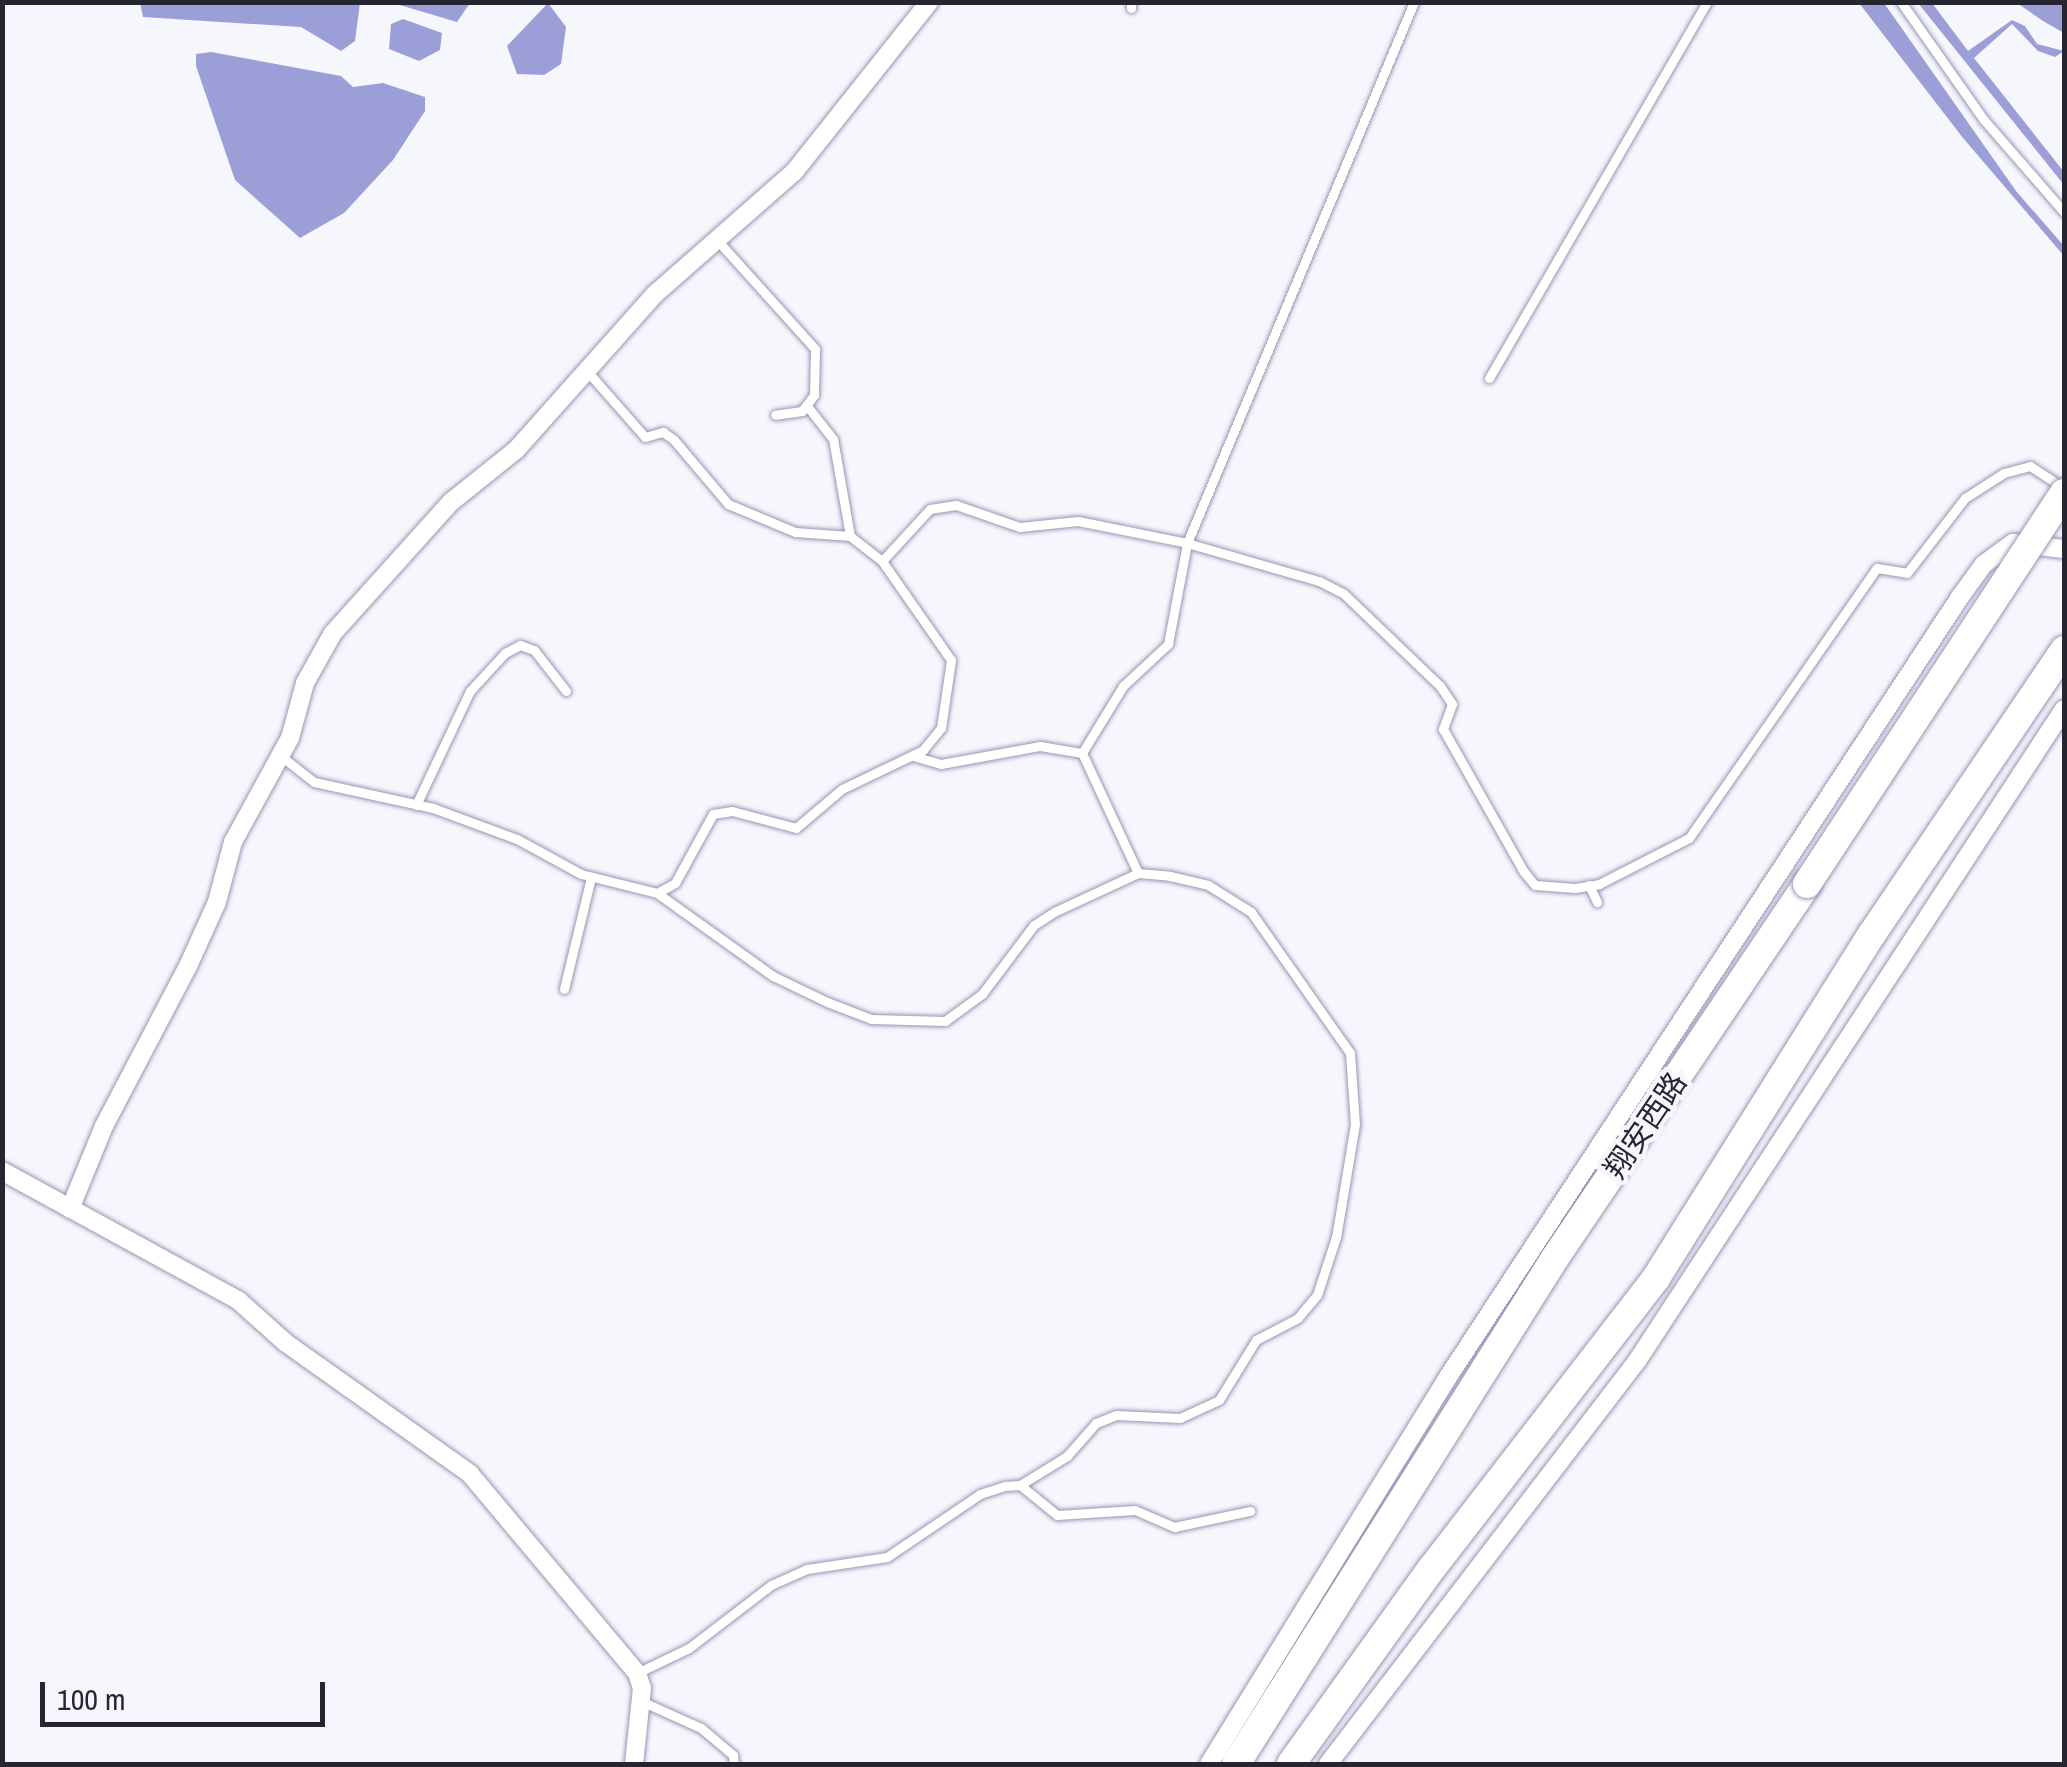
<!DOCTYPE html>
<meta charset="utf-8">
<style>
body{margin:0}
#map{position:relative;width:2067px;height:1767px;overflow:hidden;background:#f6f6fd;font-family:"Archivo Narrow","Noto Sans SC",sans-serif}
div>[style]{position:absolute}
.water>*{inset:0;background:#9c9ed8}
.roads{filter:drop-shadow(0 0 2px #9596b5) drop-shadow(0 0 2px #9596b5)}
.lane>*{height:9px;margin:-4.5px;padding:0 4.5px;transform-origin:4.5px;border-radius:4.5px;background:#fff}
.street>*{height:18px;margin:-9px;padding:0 9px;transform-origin:9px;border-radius:9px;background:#fff}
.primary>*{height:28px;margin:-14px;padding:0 14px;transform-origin:14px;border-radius:14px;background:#fff}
.bridges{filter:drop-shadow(0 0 2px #9596b5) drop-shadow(0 0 2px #9596b5)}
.primary-bridge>*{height:28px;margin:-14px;padding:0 14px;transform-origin:14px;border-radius:14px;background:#fff}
span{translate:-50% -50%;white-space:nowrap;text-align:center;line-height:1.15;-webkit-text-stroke:9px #f6f6fd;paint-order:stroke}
.street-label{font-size:30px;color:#262632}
.frame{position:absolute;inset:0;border:5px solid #262632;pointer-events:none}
.scale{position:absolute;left:40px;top:1682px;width:285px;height:45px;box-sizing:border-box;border:5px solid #262632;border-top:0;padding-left:12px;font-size:30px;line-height:35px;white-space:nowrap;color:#262632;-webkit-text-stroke:8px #f6f6fd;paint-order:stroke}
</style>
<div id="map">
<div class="water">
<div style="clip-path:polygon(140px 3px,140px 2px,360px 3px,355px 41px,341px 51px,301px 27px,143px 17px)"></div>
<div style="clip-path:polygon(393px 3px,470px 3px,457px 22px)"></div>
<div style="clip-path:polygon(548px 3px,566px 27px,561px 64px,544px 75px,517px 74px,507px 46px)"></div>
<div style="clip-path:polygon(1859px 3px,1884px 3px,2016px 191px,2064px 246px,2064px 256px,1963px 138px)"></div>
<div style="clip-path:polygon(1918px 3px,1932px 3px,1968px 51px,2012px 20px,2025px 26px,2037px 44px,2064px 51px,2055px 57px,2038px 51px,2012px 24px,1974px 58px,2064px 172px,2064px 185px)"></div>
<div style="clip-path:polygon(2017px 3px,2064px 3px,2064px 33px,2043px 21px)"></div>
<div style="clip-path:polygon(403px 19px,442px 33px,440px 50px,419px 61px,389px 49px,391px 24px)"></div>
<div style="clip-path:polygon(211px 52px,341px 76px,353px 87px,383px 83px,425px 97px,425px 111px,393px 160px,344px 213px,300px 238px,235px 180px,196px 66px,196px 54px)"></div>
</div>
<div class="roads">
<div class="lane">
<div style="left:1131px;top:2px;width:6px;rotate:90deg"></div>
<div style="left:1901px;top:2px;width:144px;rotate:54.9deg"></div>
<div style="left:1984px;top:120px;width:122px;rotate:49deg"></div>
<div style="left:717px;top:240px;width:147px;rotate:48deg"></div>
<div style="left:815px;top:349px;width:46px;rotate:91.2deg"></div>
<div style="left:814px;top:395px;width:20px;rotate:127deg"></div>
<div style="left:802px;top:411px;width:27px;rotate:172deg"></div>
<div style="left:587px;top:371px;width:88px;rotate:48.7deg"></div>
<div style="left:645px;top:437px;width:19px;rotate:-16deg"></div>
<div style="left:663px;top:432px;width:14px;rotate:36deg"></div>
<div style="left:674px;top:440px;width:84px;rotate:49.8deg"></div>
<div style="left:728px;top:504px;width:73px;rotate:22.7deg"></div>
<div style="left:795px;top:532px;width:55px;rotate:4.2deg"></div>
<div style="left:1489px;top:378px;width:435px;rotate:-59.9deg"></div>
<div style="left:882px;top:561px;width:71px;rotate:-47.3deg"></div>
<div style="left:930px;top:509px;width:26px;rotate:-9deg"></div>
<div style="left:956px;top:505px;width:68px;rotate:19deg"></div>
<div style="left:1020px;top:527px;width:58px;rotate:-5.9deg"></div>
<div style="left:1078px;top:521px;width:111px;rotate:11.4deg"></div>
<div style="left:1187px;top:543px;width:137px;rotate:16.1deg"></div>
<div style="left:1319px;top:581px;width:28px;rotate:27deg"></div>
<div style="left:1344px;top:594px;width:133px;rotate:43.8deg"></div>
<div style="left:1440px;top:686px;width:22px;rotate:56deg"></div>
<div style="left:1452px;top:704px;width:27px;rotate:110deg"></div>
<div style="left:1443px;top:729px;width:164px;rotate:60.5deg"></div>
<div style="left:1524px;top:872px;width:17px;rotate:50deg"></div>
<div style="left:1535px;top:885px;width:40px;rotate:4.3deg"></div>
<div style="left:1575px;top:888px;width:24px;rotate:-9deg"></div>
<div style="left:1599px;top:884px;width:101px;rotate:-27.1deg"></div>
<div style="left:1689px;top:838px;width:329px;rotate:-55.2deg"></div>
<div style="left:1877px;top:568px;width:30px;rotate:9deg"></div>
<div style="left:1907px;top:573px;width:95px;rotate:-52.3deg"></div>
<div style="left:1965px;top:498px;width:46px;rotate:-32.7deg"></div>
<div style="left:2004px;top:473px;width:27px;rotate:-15deg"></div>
<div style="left:2030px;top:466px;width:38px;rotate:33deg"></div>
<div style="left:1082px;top:753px;width:132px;rotate:65deg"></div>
<div style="left:281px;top:756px;width:42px;rotate:38.2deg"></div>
<div style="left:314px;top:782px;width:122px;rotate:12.3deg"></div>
<div style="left:433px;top:808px;width:90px;rotate:20.3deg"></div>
<div style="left:517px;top:839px;width:73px;rotate:28.7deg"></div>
<div style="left:581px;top:874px;width:78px;rotate:14deg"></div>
<div style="left:657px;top:893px;width:21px;rotate:-29deg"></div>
<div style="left:675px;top:883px;width:79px;rotate:-61.2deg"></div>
<div style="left:713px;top:814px;width:19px;rotate:-9deg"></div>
<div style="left:732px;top:811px;width:66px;rotate:14.9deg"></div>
<div style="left:796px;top:828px;width:60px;rotate:-40.3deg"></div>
<div style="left:842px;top:789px;width:90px;rotate:-25.7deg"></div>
<div style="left:923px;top:750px;width:28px;rotate:-51deg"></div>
<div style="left:941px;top:728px;width:69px;rotate:-81.6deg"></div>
<div style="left:951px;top:660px;width:121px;rotate:-124.9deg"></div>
<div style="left:882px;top:561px;width:41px;rotate:-142deg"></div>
<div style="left:850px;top:536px;width:98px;rotate:-99.9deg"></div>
<div style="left:833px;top:439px;width:42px;rotate:-128.2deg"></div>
<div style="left:913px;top:756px;width:29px;rotate:16deg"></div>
<div style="left:941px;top:764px;width:101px;rotate:-10.3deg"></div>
<div style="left:1040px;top:746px;width:43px;rotate:9.5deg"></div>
<div style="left:1082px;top:753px;width:79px;rotate:-58.5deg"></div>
<div style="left:1123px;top:686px;width:62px;rotate:-43deg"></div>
<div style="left:1168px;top:644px;width:103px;rotate:-79.3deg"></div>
<div style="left:1187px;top:543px;width:587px;rotate:-67.24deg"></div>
<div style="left:416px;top:805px;width:126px;rotate:-64.7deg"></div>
<div style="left:470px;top:691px;width:52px;rotate:-47.4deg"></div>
<div style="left:505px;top:653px;width:17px;rotate:-28deg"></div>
<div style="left:520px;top:645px;width:15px;rotate:20deg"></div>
<div style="left:534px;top:650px;width:52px;rotate:52deg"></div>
<div style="left:1589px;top:885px;width:19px;rotate:65deg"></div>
<div style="left:657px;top:893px;width:143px;rotate:35.6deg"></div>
<div style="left:773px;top:976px;width:60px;rotate:25.7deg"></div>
<div style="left:827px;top:1002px;width:47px;rotate:21.1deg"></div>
<div style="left:871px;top:1019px;width:74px;rotate:1.5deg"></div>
<div style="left:945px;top:1021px;width:46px;rotate:-36.1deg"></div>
<div style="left:982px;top:994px;width:86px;rotate:-53deg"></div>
<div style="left:1034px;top:925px;width:24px;rotate:-33deg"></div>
<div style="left:1054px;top:912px;width:93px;rotate:-24.9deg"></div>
<div style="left:1138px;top:873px;width:32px;rotate:5deg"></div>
<div style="left:1170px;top:876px;width:39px;rotate:13deg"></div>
<div style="left:1208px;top:885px;width:51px;rotate:32.1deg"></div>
<div style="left:1251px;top:912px;width:172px;rotate:54.9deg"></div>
<div style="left:1350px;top:1053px;width:71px;rotate:86deg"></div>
<div style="left:1355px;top:1124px;width:115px;rotate:99.5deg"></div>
<div style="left:1336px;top:1237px;width:61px;rotate:108.1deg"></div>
<div style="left:1317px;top:1295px;width:30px;rotate:130deg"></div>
<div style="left:1298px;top:1318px;width:47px;rotate:152.4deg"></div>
<div style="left:1256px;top:1340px;width:70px;rotate:121.7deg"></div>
<div style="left:1219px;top:1400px;width:43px;rotate:155.2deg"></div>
<div style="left:1180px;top:1418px;width:64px;rotate:-177.3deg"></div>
<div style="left:1116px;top:1415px;width:22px;rotate:158deg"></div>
<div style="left:1096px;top:1423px;width:44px;rotate:131.3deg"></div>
<div style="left:1067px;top:1456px;width:55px;rotate:148.3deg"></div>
<div style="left:564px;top:989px;width:115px;rotate:-76.4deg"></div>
<div style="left:637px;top:1673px;width:58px;rotate:-25.7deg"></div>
<div style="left:689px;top:1648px;width:103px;rotate:-37.5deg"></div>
<div style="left:771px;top:1585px;width:39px;rotate:-24deg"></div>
<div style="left:807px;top:1569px;width:81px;rotate:-8.5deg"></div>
<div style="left:887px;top:1557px;width:112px;rotate:-34.1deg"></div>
<div style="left:980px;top:1494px;width:26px;rotate:-18deg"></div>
<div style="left:1005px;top:1486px;width:15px;rotate:-4deg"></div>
<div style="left:1020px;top:1485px;width:48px;rotate:39deg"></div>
<div style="left:1057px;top:1515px;width:78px;rotate:-3.7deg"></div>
<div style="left:1135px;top:1510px;width:43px;rotate:23.6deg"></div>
<div style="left:1174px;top:1527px;width:78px;rotate:-11.9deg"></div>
<div style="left:641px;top:1701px;width:66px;rotate:24.2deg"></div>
<div style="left:701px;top:1728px;width:42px;rotate:40.2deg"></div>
<div style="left:733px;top:1755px;width:9px;rotate:84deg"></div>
</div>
<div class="street">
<div style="left:2px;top:1171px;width:270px;rotate:28.7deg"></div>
<div style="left:239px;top:1301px;width:63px;rotate:41.8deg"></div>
<div style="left:286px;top:1343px;width:226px;rotate:35.4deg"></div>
<div style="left:470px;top:1474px;width:260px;rotate:50deg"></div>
<div style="left:637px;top:1673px;width:16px;rotate:72deg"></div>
<div style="left:642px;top:1688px;width:76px;rotate:96deg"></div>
<div style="left:70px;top:1209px;width:90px;rotate:-67.7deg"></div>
<div style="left:104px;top:1126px;width:183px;rotate:-62.3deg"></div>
<div style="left:189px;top:964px;width:68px;rotate:-65.7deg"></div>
<div style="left:217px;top:902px;width:62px;rotate:-75.1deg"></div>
<div style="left:233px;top:842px;width:119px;rotate:-61.3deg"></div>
<div style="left:290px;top:738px;width:57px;rotate:-74.7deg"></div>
<div style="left:305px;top:683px;width:57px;rotate:-60.8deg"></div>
<div style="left:333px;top:633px;width:176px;rotate:-48deg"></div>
<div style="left:451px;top:502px;width:83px;rotate:-38.7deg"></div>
<div style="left:516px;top:450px;width:209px;rotate:-48.3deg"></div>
<div style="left:655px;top:294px;width:185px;rotate:-41.3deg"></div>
<div style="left:794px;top:172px;width:217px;rotate:-51.5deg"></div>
<div style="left:1209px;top:1764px;width:455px;rotate:-58.3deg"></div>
<div style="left:1448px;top:1377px;width:933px;rotate:-56.72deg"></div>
<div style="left:1960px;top:597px;width:41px;rotate:-54deg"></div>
<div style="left:1984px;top:564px;width:36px;rotate:-36deg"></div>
<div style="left:2013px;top:543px;width:51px;rotate:6.7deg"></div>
<div style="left:1328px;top:1764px;width:508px;rotate:-52.52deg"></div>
<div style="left:1637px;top:1361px;width:779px;rotate:-56.78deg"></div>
</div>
<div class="primary">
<div style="left:1236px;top:1764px;width:598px;rotate:-57.77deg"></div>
<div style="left:1555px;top:1258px;width:451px;rotate:-56deg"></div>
<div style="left:1291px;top:1764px;width:241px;rotate:-54.3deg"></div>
<div style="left:1432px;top:1568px;width:366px;rotate:-52.3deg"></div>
<div style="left:1656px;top:1278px;width:406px;rotate:-57.9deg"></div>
<div style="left:1872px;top:934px;width:343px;rotate:-55.9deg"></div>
</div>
</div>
<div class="bridges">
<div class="primary-bridge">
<div style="left:1807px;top:884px;width:468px;rotate:-56.7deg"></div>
</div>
</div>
<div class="street-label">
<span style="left:1645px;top:1125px;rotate:-56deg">翔安西路</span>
</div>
<div class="frame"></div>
<div class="scale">100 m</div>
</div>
